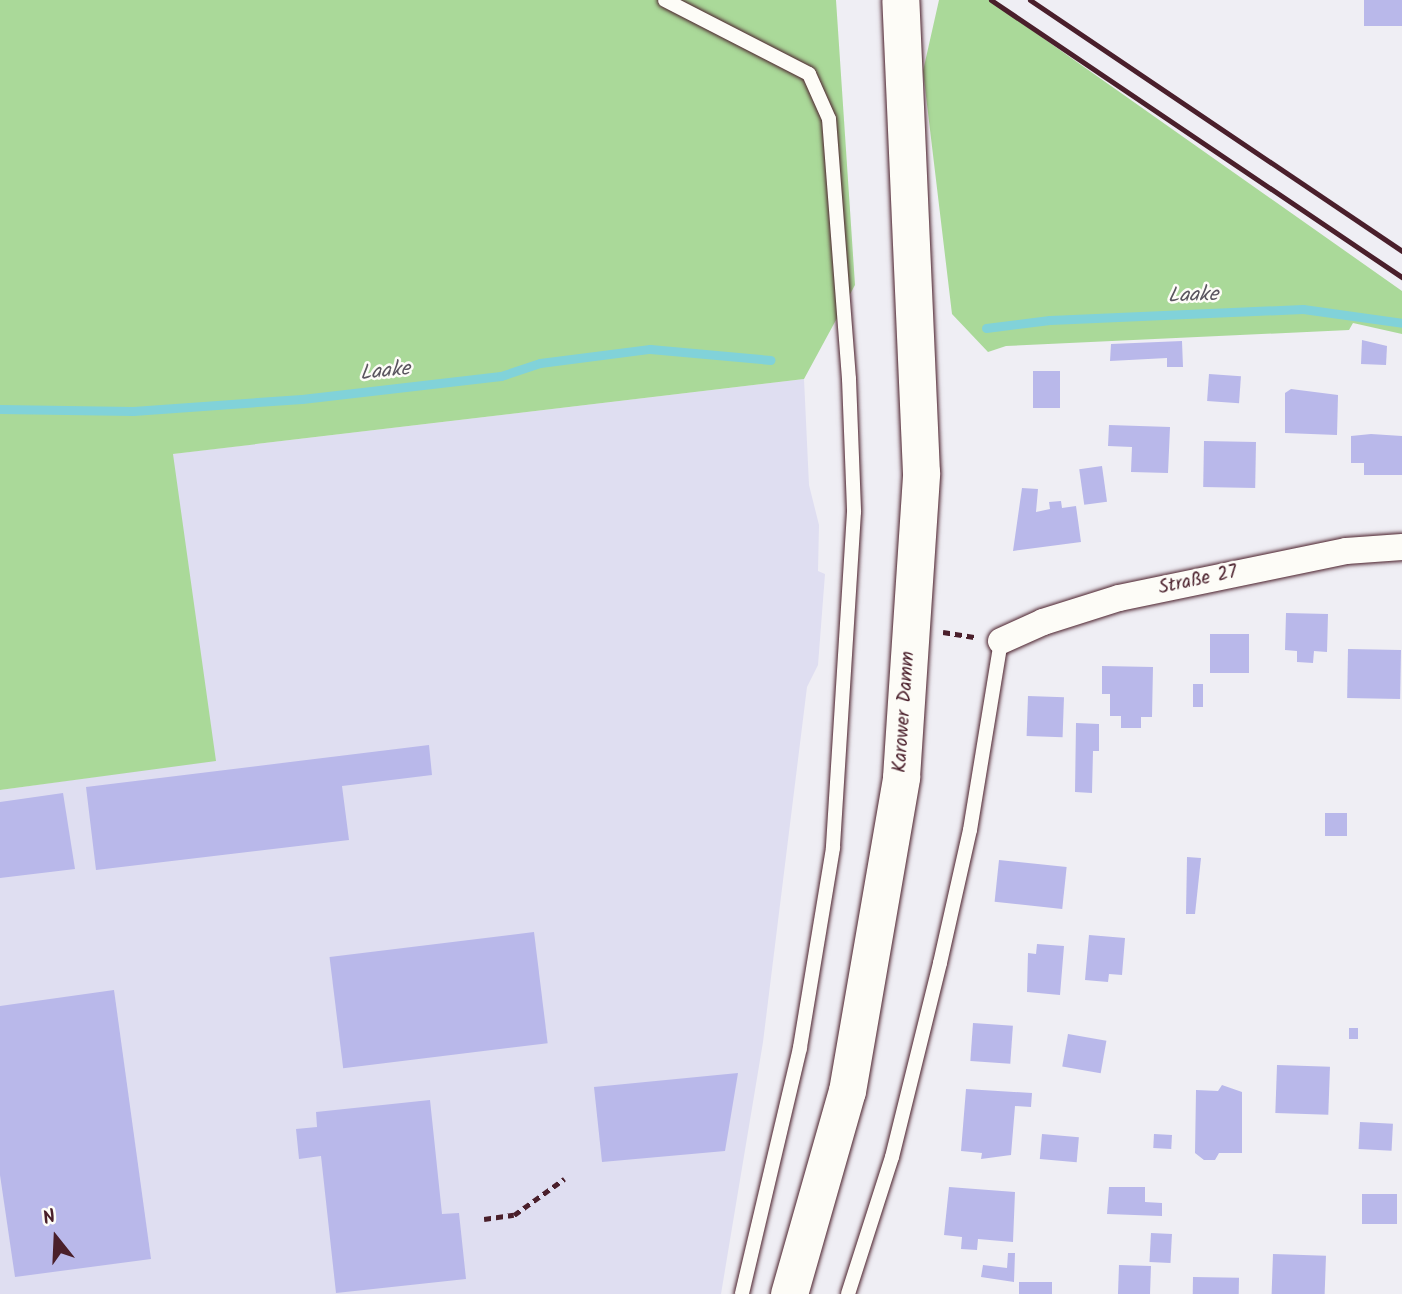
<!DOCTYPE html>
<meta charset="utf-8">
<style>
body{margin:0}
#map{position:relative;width:1402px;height:1294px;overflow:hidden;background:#efeef4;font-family:Kalam,sans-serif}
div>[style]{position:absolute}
.built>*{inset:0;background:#dfdef1}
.green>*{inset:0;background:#aad999}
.stream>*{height:9px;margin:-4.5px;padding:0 4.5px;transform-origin:4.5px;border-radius:4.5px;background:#81d2d9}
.building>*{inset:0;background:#b9b8ea;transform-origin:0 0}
.path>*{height:4.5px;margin-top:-2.25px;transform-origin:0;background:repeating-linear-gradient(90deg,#4a1f2b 0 7px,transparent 0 12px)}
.roads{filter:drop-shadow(0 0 2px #4a1f2b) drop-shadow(0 0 2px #4a1f2b)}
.service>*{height:14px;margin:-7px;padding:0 7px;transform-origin:7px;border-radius:7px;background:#fdfcf7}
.minor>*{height:26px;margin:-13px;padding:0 13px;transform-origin:13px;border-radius:13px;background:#fdfcf7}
.secondary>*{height:37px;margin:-18.5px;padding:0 18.5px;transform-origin:18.5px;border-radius:18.5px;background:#fdfcf7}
.rail>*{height:5px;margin:-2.5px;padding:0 2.5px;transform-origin:2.5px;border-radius:2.5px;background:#4a1f2b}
span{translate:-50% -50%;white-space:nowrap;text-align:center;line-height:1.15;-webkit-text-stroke:5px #fdfcf7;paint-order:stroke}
.street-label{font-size:19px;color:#4a1f2b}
.water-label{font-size:21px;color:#5a555f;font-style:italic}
.north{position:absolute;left:21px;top:1203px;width:70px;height:70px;-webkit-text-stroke:5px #fdfcf7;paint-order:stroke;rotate:342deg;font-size:19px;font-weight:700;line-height:28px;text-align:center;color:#4a1f2b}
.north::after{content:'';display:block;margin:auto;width:24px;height:32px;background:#4a1f2b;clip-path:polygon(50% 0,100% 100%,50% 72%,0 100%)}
</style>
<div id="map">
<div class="built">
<div style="clip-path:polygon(804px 379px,809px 485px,819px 525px,818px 571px,825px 574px,818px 665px,807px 687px,763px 1042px,721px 1294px,0 1294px,0 790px,215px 760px,172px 454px)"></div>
</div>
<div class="green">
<div style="clip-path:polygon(0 0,836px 0,855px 285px,804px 379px,173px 454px,216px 761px,0 790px)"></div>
<div style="clip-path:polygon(939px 0,989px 0,1402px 291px,1402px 334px,1353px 323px,1349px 330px,1006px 346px,988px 352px,952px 314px,923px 71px)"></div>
</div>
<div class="stream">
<div style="left:986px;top:328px;width:64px;rotate:-7.1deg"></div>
<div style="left:1050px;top:320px;width:253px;rotate:-2.5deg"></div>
<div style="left:1303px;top:309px;width:100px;rotate:8deg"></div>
<div style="left:0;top:409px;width:133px;rotate:0.9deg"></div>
<div style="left:133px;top:411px;width:169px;rotate:-4.1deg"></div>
<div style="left:302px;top:399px;width:200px;rotate:-6.6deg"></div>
<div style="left:501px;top:376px;width:41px;rotate:-18.4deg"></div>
<div style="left:540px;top:363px;width:111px;rotate:-7.3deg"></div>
<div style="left:650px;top:349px;width:121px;rotate:5.2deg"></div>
</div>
<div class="building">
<div style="left:1364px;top:0;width:38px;height:26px"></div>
<div style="clip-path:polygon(1362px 340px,1387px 346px,1386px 365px,1361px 364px)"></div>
<div style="clip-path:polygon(1182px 341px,1183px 367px,1167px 367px,1167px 358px,1110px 361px,1111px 344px)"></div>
<div style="left:1060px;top:371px;width:37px;height:27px;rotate:90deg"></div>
<div style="left:1209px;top:374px;width:32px;height:27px;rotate:4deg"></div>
<div style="clip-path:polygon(1291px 389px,1338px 395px,1337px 435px,1285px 433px,1285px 393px)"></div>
<div style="clip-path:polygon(1109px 425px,1170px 427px,1168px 473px,1131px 472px,1132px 447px,1108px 446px)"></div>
<div style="clip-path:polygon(1371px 434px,1402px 436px,1402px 475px,1364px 475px,1364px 463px,1351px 463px,1351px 436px)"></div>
<div style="left:1204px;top:441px;width:52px;height:46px;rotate:1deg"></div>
<div style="left:1102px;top:466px;width:36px;height:23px;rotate:82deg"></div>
<div style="clip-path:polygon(1022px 488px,1038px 489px,1036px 512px,1050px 509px,1049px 502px,1061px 501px,1062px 508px,1076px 506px,1081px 542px,1013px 551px)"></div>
<div style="clip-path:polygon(1286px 613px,1328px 614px,1327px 652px,1314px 651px,1313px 663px,1297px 662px,1297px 651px,1285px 650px)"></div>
<div style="left:1210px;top:634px;width:39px;height:39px"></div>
<div style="left:1348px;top:649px;width:53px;height:49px;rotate:1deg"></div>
<div style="clip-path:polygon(1102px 666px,1153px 667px,1152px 717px,1141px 717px,1141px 728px,1121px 728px,1121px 716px,1110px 716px,1110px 694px,1102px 694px)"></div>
<div style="left:1193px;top:684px;width:10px;height:23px"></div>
<div style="left:1028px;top:696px;width:36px;height:40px;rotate:2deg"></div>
<div style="clip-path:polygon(1076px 723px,1099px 724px,1099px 751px,1093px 751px,1092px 793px,1075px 792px)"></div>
<div style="clip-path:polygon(429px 745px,432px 775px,342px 786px,349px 840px,96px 870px,86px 787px)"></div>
<div style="clip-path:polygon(63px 793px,75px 869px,0 878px,0 802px)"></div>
<div style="left:1325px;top:813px;width:22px;height:23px"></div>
<div style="clip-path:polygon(1187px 857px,1201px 858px,1195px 914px,1186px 914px)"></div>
<div style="left:999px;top:860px;width:68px;height:42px;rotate:6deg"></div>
<div style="left:534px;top:932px;width:112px;height:206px;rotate:83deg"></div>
<div style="clip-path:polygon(1089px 935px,1125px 938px,1122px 975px,1109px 974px,1108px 982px,1085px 980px)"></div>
<div style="clip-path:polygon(1037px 944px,1064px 946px,1060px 995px,1027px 992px,1028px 953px,1036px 954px)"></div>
<div style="clip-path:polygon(114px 990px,151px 1259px,15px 1277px,0 1175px,0 1006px)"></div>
<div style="left:973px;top:1023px;width:40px;height:38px;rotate:4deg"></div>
<div style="left:1349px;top:1028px;width:9px;height:11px"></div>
<div style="left:1068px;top:1034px;width:39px;height:33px;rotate:10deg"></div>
<div style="left:1277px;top:1065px;width:53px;height:48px;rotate:2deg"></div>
<div style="clip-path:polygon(738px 1073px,725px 1151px,602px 1162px,594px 1087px)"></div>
<div style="clip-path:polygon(1222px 1085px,1242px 1092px,1242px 1153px,1219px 1153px,1215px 1160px,1204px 1160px,1195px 1153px,1196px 1090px,1218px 1091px)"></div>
<div style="clip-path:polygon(966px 1089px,1032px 1093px,1031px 1107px,1015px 1106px,1011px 1155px,981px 1159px,982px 1153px,961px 1151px)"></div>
<div style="clip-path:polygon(430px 1100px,442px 1214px,459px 1213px,466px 1279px,336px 1293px,321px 1156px,299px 1159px,296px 1129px,317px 1127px,316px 1112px)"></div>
<div style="left:1360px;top:1122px;width:33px;height:27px;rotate:3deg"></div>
<div style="left:1042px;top:1134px;width:37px;height:25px;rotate:5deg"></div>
<div style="left:1154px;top:1134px;width:18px;height:14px;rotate:3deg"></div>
<div style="clip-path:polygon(949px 1187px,1015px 1192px,1013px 1242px,978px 1239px,977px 1250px,961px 1249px,962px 1237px,944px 1235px)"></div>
<div style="clip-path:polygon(1109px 1187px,1145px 1187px,1145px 1202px,1162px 1203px,1162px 1216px,1107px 1214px)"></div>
<div style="left:1362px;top:1194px;width:35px;height:30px"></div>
<div style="left:1151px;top:1233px;width:21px;height:29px;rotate:3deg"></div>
<div style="clip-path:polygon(1008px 1253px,1015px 1253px,1014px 1282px,981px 1277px,983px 1265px,1007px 1268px)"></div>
<div style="left:1273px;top:1254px;width:53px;height:40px;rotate:2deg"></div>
<div style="left:1119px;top:1265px;width:32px;height:29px;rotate:2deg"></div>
<div style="left:1193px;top:1277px;width:46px;height:17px;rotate:1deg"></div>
<div style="left:1019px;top:1282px;width:33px;height:12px"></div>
</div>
<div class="path">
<div style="left:943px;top:632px;width:33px;rotate:9deg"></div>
<div style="left:484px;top:1219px;width:30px;rotate:-8deg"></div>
<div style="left:514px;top:1215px;width:62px;rotate:-35.8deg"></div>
</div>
<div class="roads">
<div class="service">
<div style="left:665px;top:0;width:162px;rotate:27.2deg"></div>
<div style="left:809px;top:74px;width:49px;rotate:66deg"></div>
<div style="left:829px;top:119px;width:261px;rotate:85.6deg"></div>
<div style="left:849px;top:379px;width:133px;rotate:87.8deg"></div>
<div style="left:854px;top:512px;width:337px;rotate:93.6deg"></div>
<div style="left:833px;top:848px;width:203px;rotate:99.4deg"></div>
<div style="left:800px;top:1048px;width:253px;rotate:103.3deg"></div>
<div style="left:848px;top:1294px;width:144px;rotate:-72.2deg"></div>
<div style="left:892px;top:1157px;width:200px;rotate:-76.1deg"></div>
<div style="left:940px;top:963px;width:136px;rotate:-77.3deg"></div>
<div style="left:970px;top:830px;width:192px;rotate:-80.7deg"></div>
</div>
<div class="minor">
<div style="left:1001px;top:641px;width:46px;rotate:-24.3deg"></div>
<div style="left:1043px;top:622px;width:80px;rotate:-17.5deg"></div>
<div style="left:1119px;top:598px;width:232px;rotate:-11.7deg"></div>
<div style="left:1346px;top:551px;width:56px;rotate:-4.1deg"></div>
</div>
<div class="secondary">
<div style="left:789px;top:1294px;width:211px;rotate:-74.1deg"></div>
<div style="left:847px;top:1091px;width:319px;rotate:-80.2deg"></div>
<div style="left:901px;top:777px;width:305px;rotate:-86.2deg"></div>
<div style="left:921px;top:473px;width:473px;rotate:-92.5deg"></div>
</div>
</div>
<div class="rail">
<div style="left:991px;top:0;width:496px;rotate:34deg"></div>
<div style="left:1030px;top:0;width:449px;rotate:34deg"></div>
</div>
<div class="street-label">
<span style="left:1198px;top:581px;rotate:-12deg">Straße 27</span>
<span style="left:905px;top:712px;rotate:-86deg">Karower Damm</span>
</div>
<div class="water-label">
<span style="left:1193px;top:296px;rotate:-2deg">Laake</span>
<span style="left:385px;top:372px;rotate:-6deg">Laake</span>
</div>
<div class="north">N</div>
</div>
